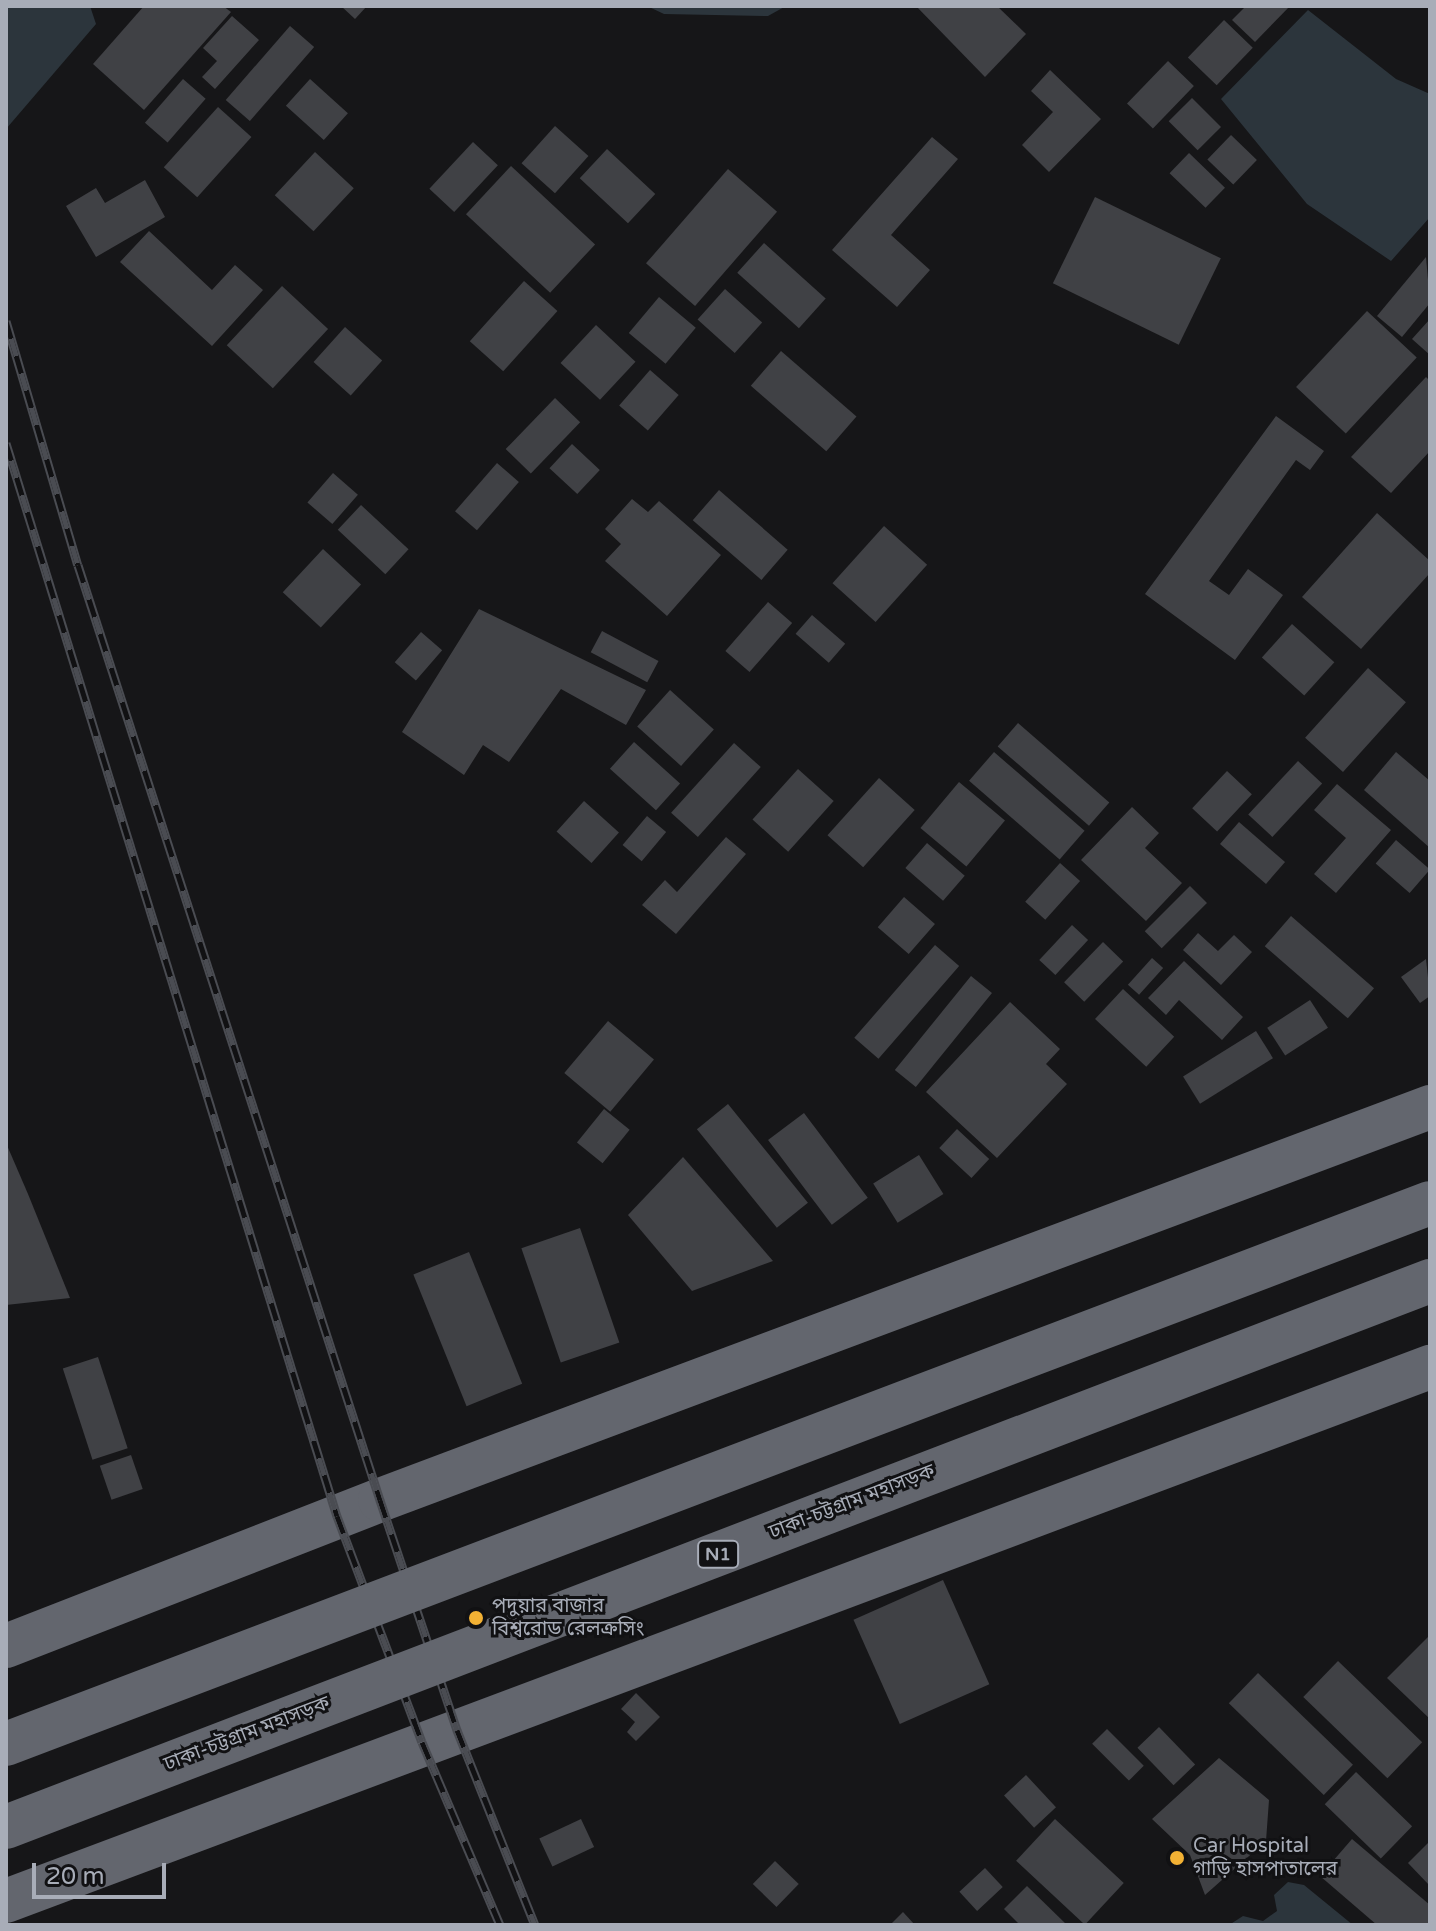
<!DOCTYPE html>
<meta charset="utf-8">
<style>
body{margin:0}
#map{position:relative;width:1436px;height:1931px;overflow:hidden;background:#161618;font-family:"Varela Round","Noto Sans Bengali",sans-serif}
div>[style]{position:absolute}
.water>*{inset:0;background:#2c353c}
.building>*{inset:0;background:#404145;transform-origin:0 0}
.highway>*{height:44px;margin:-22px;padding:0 22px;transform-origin:22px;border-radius:22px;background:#63666e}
.rail>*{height:9px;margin-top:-4.5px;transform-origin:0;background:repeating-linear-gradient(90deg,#111113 0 18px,#4a4c52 0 36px);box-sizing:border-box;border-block:2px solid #4a4c52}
.highway-bridge>*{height:44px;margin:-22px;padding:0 22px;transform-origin:22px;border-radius:22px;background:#63666e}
.dots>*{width:22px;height:22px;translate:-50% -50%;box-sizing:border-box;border:4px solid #111113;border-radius:50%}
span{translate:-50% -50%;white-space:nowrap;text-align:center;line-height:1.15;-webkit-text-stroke:6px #111113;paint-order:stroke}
.shield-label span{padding:2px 6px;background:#111113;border:2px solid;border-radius:6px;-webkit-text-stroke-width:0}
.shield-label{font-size:18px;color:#a8adb8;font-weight:700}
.street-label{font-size:20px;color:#a8adb8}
.poi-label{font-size:20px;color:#a8adb8}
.left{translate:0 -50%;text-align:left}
.frame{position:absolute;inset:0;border:8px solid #a8adb8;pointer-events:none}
.scale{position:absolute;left:32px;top:1863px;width:134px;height:36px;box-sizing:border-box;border:4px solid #a8adb8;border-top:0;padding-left:10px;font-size:24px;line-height:28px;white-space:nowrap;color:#a8adb8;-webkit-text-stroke:6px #111113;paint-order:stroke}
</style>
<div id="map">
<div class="water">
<div style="clip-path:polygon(6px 6px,90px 6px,96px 24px,6px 129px)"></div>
<div style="clip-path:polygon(647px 6px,786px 6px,768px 16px,664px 14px)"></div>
<div style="clip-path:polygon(1308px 10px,1396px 79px,1430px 94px,1430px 217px,1391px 261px,1307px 204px,1221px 99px)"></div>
<div style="clip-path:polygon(1288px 1882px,1304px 1885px,1353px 1925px,1229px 1925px,1243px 1916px,1263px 1921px,1277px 1911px,1274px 1895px)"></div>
</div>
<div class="building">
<div style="clip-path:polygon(144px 6px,223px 6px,231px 12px,144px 110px,93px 64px)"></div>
<div style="clip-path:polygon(341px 6px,367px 6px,355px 19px)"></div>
<div style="clip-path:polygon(916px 6px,997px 6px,1026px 34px,985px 77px)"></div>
<div style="clip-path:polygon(1246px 6px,1290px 6px,1255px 42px,1232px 20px)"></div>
<div style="clip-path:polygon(232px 16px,259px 40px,215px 89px,202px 77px,217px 61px,203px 48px)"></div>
<div style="left:1224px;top:20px;width:40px;height:52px;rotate:44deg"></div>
<div style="left:290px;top:26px;width:32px;height:98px;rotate:41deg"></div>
<div style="left:1168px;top:61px;width:36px;height:59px;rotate:44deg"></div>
<div style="clip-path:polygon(1050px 70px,1101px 119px,1049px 172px,1022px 145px,1053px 112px,1031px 91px)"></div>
<div style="left:183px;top:79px;width:30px;height:58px;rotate:41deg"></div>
<div style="left:310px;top:79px;width:51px;height:36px;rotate:42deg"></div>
<div style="left:1192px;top:98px;width:41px;height:33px;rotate:45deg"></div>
<div style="left:218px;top:107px;width:45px;height:81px;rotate:42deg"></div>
<div style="left:555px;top:126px;width:45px;height:50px;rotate:42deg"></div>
<div style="left:1231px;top:135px;width:36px;height:34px;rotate:44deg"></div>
<div style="clip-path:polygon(932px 137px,958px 159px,891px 235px,930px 270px,897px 307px,832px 250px)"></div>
<div style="left:473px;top:142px;width:34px;height:64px;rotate:43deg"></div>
<div style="left:607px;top:149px;width:66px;height:40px;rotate:43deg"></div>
<div style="left:315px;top:152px;width:53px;height:59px;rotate:43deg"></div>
<div style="left:1189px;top:153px;width:50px;height:28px;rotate:44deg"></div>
<div style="left:511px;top:166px;width:115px;height:66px;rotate:43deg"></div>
<div style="left:728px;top:169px;width:65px;height:125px;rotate:41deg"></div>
<div style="clip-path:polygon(145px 180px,165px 217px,96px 257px,66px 206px,96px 188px,105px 203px)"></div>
<div style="left:1095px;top:197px;width:140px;height:96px;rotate:26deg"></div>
<div style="clip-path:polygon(149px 231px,212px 290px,235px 265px,263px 290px,212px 346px,120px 262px)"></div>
<div style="left:764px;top:243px;width:83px;height:40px;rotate:42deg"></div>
<div style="clip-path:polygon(1426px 257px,1430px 303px,1402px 337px,1377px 316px)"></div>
<div style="left:524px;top:281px;width:45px;height:81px;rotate:42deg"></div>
<div style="left:282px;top:286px;width:63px;height:81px;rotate:43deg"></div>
<div style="left:725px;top:289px;width:50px;height:41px;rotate:42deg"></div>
<div style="left:659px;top:297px;width:48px;height:47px;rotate:40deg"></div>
<div style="left:1367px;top:311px;width:68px;height:104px;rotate:43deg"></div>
<div style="clip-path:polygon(1430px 319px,1430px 355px,1412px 339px)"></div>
<div style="left:596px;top:325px;width:54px;height:52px;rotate:43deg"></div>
<div style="left:345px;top:327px;width:50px;height:47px;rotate:42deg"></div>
<div style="left:781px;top:351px;width:100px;height:46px;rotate:41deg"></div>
<div style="left:650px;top:370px;width:38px;height:47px;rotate:41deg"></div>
<div style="clip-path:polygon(1426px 377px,1430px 381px,1430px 451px,1391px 493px,1351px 457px)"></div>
<div style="left:555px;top:398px;width:35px;height:71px;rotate:44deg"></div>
<div style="clip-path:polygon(1276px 416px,1324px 451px,1310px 470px,1296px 460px,1209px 581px,1229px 595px,1248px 569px,1283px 595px,1235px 660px,1145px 594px)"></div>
<div style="left:572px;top:444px;width:38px;height:33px;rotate:43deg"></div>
<div style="left:497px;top:463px;width:29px;height:64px;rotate:41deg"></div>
<div style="left:333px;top:473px;width:33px;height:39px;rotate:41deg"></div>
<div style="left:719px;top:490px;width:91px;height:40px;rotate:41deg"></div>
<div style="clip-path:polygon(632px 499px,648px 512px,659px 501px,721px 555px,667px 616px,605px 561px,621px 544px,605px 529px)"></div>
<div style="left:361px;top:505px;width:65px;height:34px;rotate:43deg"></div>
<div style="clip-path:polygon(1377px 513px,1430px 561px,1430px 573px,1361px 649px,1302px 597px)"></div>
<div style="left:884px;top:526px;width:58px;height:77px;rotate:42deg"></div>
<div style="left:323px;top:549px;width:52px;height:59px;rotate:43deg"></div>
<div style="left:768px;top:602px;width:32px;height:65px;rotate:41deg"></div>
<div style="clip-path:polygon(479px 609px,646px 690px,626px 725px,561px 689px,509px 762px,483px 745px,464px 775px,402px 732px)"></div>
<div style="left:812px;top:615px;width:44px;height:25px;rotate:41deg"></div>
<div style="left:1292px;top:624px;width:57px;height:45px;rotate:42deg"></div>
<div style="left:602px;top:631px;width:64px;height:24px;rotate:28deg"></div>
<div style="left:421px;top:632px;width:28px;height:40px;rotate:41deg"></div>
<div style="left:1368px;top:668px;width:51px;height:94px;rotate:42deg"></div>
<div style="left:670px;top:690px;width:59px;height:49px;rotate:42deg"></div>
<div style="left:1018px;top:723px;width:121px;height:31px;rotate:41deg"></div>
<div style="left:634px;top:742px;width:62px;height:36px;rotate:42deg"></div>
<div style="left:734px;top:743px;width:36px;height:94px;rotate:42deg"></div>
<div style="left:994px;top:752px;width:120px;height:38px;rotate:41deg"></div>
<div style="clip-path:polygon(1396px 752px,1430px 781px,1430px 848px,1364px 790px)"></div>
<div style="left:1298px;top:761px;width:33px;height:73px;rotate:43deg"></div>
<div style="left:798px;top:769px;width:48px;height:68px;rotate:42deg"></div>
<div style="left:1227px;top:771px;width:34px;height:51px;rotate:43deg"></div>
<div style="left:879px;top:778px;width:48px;height:77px;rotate:42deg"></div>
<div style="left:959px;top:782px;width:60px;height:60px;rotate:40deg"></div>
<div style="clip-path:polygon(1337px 784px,1391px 830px,1336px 893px,1314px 874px,1346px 838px,1314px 810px)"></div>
<div style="left:584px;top:801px;width:47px;height:41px;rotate:42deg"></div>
<div style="clip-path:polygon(1132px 807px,1159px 833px,1145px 848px,1182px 883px,1146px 921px,1081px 860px)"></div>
<div style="left:647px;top:816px;width:25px;height:38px;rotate:40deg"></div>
<div style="left:1239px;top:822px;width:61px;height:29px;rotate:41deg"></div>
<div style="clip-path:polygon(726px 837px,746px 854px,676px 934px,642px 905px,665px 880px,677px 892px)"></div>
<div style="left:1396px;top:840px;width:45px;height:31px;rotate:41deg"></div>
<div style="left:927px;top:843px;width:50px;height:33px;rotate:41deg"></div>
<div style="left:1060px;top:863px;width:27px;height:52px;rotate:42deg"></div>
<div style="left:1190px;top:886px;width:24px;height:64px;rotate:45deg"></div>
<div style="left:904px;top:897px;width:41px;height:40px;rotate:41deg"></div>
<div style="left:1291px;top:916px;width:110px;height:40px;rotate:41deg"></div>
<div style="left:1072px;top:925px;width:22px;height:48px;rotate:43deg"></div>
<div style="clip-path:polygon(1198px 933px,1218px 951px,1234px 935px,1252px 952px,1221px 985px,1183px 950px)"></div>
<div style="left:1103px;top:942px;width:28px;height:56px;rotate:44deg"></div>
<div style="left:935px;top:945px;width:32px;height:123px;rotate:41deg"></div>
<div style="left:1152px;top:958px;width:15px;height:36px;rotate:42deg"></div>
<div style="clip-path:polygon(1426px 959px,1430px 996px,1420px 1003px,1401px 977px)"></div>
<div style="clip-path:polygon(1184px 961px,1243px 1017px,1222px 1040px,1179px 1000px,1166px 1015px,1148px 998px)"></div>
<div style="left:971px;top:976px;width:27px;height:121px;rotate:39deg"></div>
<div style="left:1123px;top:989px;width:70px;height:41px;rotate:43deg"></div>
<div style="left:1310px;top:1000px;width:33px;height:51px;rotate:57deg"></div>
<div style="clip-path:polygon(1010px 1002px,1060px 1049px,1046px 1064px,1067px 1084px,997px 1158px,926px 1092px)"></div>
<div style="left:608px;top:1021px;width:60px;height:68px;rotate:40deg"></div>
<div style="left:1256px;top:1031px;width:32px;height:86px;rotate:58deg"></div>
<div style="left:728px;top:1104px;width:127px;height:40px;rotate:51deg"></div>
<div style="left:604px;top:1109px;width:33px;height:43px;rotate:39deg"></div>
<div style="left:804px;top:1113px;width:106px;height:45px;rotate:53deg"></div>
<div style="left:957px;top:1129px;width:44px;height:26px;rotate:43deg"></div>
<div style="clip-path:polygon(6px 1143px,28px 1194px,70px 1298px,6px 1305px)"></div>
<div style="left:919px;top:1155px;width:46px;height:54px;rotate:58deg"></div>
<div style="clip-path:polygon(683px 1157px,773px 1261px,692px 1291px,628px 1215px)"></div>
<div style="left:580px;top:1228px;width:121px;height:62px;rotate:71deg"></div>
<div style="left:469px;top:1252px;width:142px;height:60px;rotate:68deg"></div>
<div style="left:98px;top:1357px;width:96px;height:37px;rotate:72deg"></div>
<div style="left:131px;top:1455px;width:36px;height:33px;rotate:71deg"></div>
<div style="left:943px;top:1580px;width:114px;height:98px;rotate:66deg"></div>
<div style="clip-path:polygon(1430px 1635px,1430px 1719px,1387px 1678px)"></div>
<div style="left:1338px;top:1661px;width:117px;height:50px;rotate:44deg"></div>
<div style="left:1258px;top:1673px;width:132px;height:42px;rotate:44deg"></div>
<div style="clip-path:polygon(636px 1693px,660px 1717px,636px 1741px,627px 1732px,635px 1722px,621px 1709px)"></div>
<div style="left:1159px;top:1727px;width:52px;height:30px;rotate:46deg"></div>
<div style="left:1107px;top:1729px;width:52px;height:21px;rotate:45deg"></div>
<div style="clip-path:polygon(1219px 1758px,1269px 1800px,1266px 1841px,1205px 1895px,1190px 1855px,1152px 1819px)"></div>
<div style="left:1356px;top:1772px;width:78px;height:45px;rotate:44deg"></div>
<div style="left:1026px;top:1775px;width:44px;height:30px;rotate:47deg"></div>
<div style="left:581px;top:1819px;width:31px;height:46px;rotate:65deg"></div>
<div style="left:1055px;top:1819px;width:94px;height:57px;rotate:43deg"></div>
<div style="clip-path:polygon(1352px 1839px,1430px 1905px,1430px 1925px,1377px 1925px,1320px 1876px)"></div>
<div style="clip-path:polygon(1430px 1841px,1430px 1886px,1408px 1863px)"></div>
<div style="left:775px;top:1861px;width:33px;height:32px;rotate:44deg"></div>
<div style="left:985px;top:1868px;width:26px;height:35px;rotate:47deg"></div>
<div style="clip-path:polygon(1027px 1886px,1067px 1925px,1020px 1925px,1004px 1909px)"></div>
<div style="clip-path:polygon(903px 1912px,915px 1925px,890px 1925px)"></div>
</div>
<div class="highway">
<div style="left:6px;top:1646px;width:401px;rotate:-21.3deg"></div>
<div style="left:380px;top:1500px;width:1121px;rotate:-20.52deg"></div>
<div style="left:6px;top:1901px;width:1521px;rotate:-20.56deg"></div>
</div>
<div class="rail">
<div style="left:6px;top:321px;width:254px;rotate:73.6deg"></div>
<div style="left:78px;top:565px;width:983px;rotate:72.1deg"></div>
<div style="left:380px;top:1500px;width:243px;rotate:71.5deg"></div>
<div style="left:457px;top:1730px;width:210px;rotate:68.2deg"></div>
<div style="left:6px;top:443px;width:1123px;rotate:72.86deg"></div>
<div style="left:337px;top:1516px;width:241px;rotate:69.4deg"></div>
<div style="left:422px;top:1742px;width:199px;rotate:66.9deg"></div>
</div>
<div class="highway-bridge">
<div style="left:6px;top:1744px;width:1523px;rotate:-20.8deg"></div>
<div style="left:6px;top:1827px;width:1525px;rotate:-20.98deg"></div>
</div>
<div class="dots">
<div style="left:476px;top:1618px;background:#f2b134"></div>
<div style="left:1177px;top:1858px;background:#f2b134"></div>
</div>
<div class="shield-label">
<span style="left:718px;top:1554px">N1</span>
</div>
<div class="street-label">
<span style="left:852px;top:1502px;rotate:-21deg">ঢাকা-চট্টগ্রাম মহাসড়ক</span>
<span style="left:247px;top:1734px;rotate:-21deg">ঢাকা-চট্টগ্রাম মহাসড়ক</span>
</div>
<div class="poi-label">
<span class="left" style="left:492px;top:1618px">পদুয়ার বাজার<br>বিশ্বরোড রেলক্রসিং</span>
<span class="left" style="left:1193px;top:1858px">Car Hospital<br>গাড়ি হাসপাতালের</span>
</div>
<div class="frame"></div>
<div class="scale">20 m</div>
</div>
